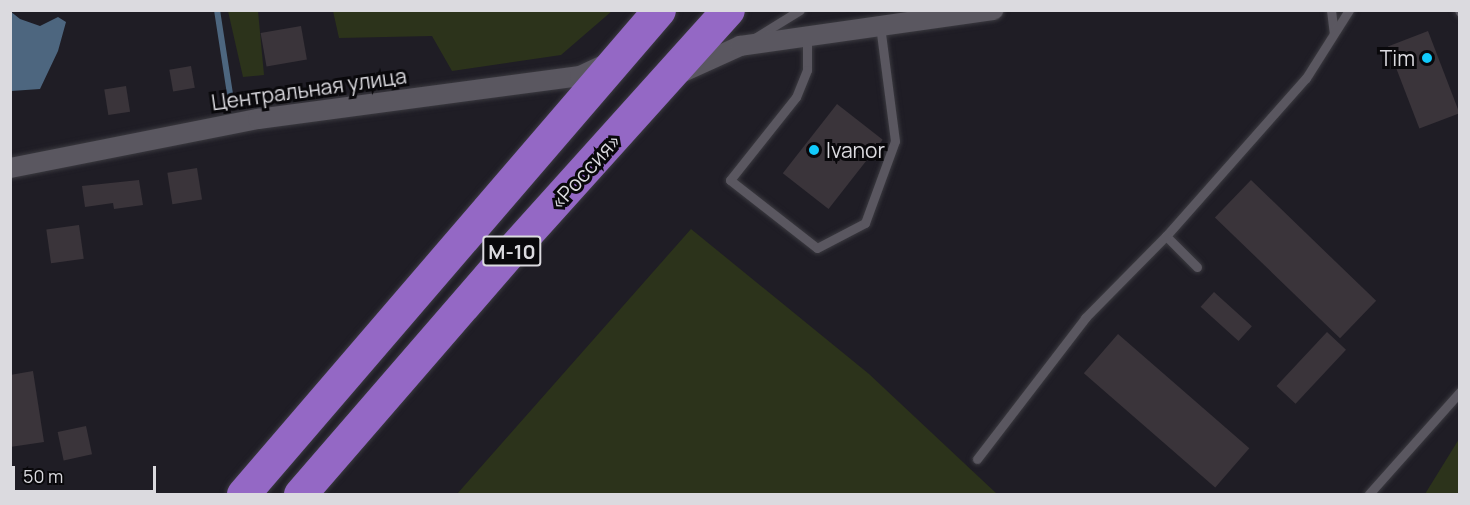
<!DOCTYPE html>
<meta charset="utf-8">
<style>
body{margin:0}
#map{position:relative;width:1470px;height:505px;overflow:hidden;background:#1f1d25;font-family:Manrope,sans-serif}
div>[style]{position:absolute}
.green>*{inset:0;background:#2c331b}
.water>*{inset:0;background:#4d667f}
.stream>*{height:6px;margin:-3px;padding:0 3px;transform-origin:3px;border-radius:3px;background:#4d667f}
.building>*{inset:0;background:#3a343a;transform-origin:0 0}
.roads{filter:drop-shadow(0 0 2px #3b3a40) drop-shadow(0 0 2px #3b3a40)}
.service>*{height:9px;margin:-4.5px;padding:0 4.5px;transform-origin:4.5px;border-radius:4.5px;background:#5a5760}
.minor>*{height:20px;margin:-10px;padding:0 10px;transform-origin:10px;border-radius:10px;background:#5a5760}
.trunk>*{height:33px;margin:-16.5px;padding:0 16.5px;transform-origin:16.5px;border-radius:16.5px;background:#9468c5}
.dots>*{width:16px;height:16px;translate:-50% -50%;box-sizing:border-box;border:3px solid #09080b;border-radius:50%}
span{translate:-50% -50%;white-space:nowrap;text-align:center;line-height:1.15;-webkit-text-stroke:6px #09080b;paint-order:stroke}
.shield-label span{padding:2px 4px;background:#09080b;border:2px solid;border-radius:4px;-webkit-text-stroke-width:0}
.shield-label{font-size:20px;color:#dbdadf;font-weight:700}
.poi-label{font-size:21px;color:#dbdadf}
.right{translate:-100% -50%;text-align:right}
.left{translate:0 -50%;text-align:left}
.street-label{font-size:21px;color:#dbdadf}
.frame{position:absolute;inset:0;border:12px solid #dbdadf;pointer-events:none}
.scale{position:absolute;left:12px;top:466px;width:144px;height:27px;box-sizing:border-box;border:3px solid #dbdadf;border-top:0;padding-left:8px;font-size:18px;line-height:21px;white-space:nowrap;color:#dbdadf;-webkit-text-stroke:4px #09080b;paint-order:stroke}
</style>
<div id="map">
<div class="green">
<div style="clip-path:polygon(228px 11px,258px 11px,264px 75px,243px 77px)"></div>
<div style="clip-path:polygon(333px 11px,333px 10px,612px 11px,561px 55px,452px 71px,432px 36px,339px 38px)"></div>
<div style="clip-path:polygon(691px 229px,869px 374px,997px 494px,457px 494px)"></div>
<div style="clip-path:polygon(1459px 439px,1459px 494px,1425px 494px)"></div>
</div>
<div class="water">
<div style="clip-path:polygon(10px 11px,20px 19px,40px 26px,58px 17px,66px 22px,58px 51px,40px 89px,11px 91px)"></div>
</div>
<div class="stream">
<div style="left:217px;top:10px;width:91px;rotate:81.2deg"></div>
</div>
<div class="building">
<div style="left:301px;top:26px;width:34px;height:41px;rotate:80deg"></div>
<div style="left:1428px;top:31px;width:88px;height:43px;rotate:69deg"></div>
<div style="left:191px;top:66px;width:22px;height:22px;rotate:80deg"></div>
<div style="left:126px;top:86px;width:26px;height:22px;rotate:81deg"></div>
<div style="left:837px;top:104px;width:58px;height:88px;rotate:38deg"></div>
<div style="left:197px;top:168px;width:32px;height:30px;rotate:81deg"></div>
<div style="clip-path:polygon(139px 180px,143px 205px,114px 209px,113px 203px,85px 207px,82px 186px)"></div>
<div style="left:1251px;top:180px;width:174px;height:52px;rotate:44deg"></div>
<div style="left:79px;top:225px;width:34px;height:33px;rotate:82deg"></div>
<div style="left:1214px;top:292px;width:51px;height:20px;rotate:42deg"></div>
<div style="left:1327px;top:332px;width:26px;height:74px;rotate:43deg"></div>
<div style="left:1118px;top:334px;width:174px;height:52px;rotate:41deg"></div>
<div style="clip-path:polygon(33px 371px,44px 442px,10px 447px,10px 375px)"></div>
<div style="left:86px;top:426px;width:29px;height:29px;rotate:78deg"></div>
</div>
<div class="roads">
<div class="service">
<div style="left:1331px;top:10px;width:23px;rotate:83deg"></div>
<div style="left:1459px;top:10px;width:2px;rotate:63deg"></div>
<div style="left:807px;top:36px;width:34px;rotate:90deg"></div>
<div style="left:807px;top:70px;width:29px;rotate:112deg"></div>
<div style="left:796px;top:97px;width:106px;rotate:128.5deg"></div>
<div style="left:730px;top:180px;width:110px;rotate:38deg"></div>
<div style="left:817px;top:248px;width:54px;rotate:-27.5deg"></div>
<div style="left:865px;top:223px;width:87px;rotate:-69.9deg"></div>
<div style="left:895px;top:141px;width:116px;rotate:-97.4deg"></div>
<div style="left:753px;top:39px;width:55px;rotate:-31.7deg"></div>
<div style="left:1197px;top:267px;width:44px;rotate:-135deg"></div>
<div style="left:1166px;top:236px;width:211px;rotate:-48.5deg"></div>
<div style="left:1306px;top:78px;width:80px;rotate:-57.7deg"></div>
<div style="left:977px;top:459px;width:178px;rotate:-52.5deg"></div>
<div style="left:1085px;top:318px;width:115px;rotate:-45.4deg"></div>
<div style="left:1369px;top:494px;width:137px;rotate:-48.3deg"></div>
</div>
<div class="minor">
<div style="left:683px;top:72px;width:63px;rotate:-24.5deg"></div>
<div style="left:740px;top:46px;width:256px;rotate:-8.1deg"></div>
<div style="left:10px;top:168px;width:253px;rotate:-11.2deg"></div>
<div style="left:258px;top:119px;width:325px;rotate:-7.6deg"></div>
<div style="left:580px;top:76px;width:26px;rotate:-25deg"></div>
</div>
<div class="trunk">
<div style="left:243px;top:494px;width:638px;rotate:-49.32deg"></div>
<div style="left:300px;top:494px;width:319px;rotate:-49.1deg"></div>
<div style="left:509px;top:253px;width:327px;rotate:-48deg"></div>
</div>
</div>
<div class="dots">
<div style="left:1427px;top:58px;background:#11cafb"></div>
<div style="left:814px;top:150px;background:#11cafb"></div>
</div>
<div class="shield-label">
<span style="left:512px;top:251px">М-10</span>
</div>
<div class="poi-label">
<span class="right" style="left:1415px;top:58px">Tim</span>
<span class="left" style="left:826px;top:150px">Ivanor</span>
</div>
<div class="street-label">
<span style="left:309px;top:89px;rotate:-8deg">Центральная улица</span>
<span style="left:585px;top:171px;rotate:-48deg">«Россия»</span>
</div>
<div class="frame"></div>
<div class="scale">50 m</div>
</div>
